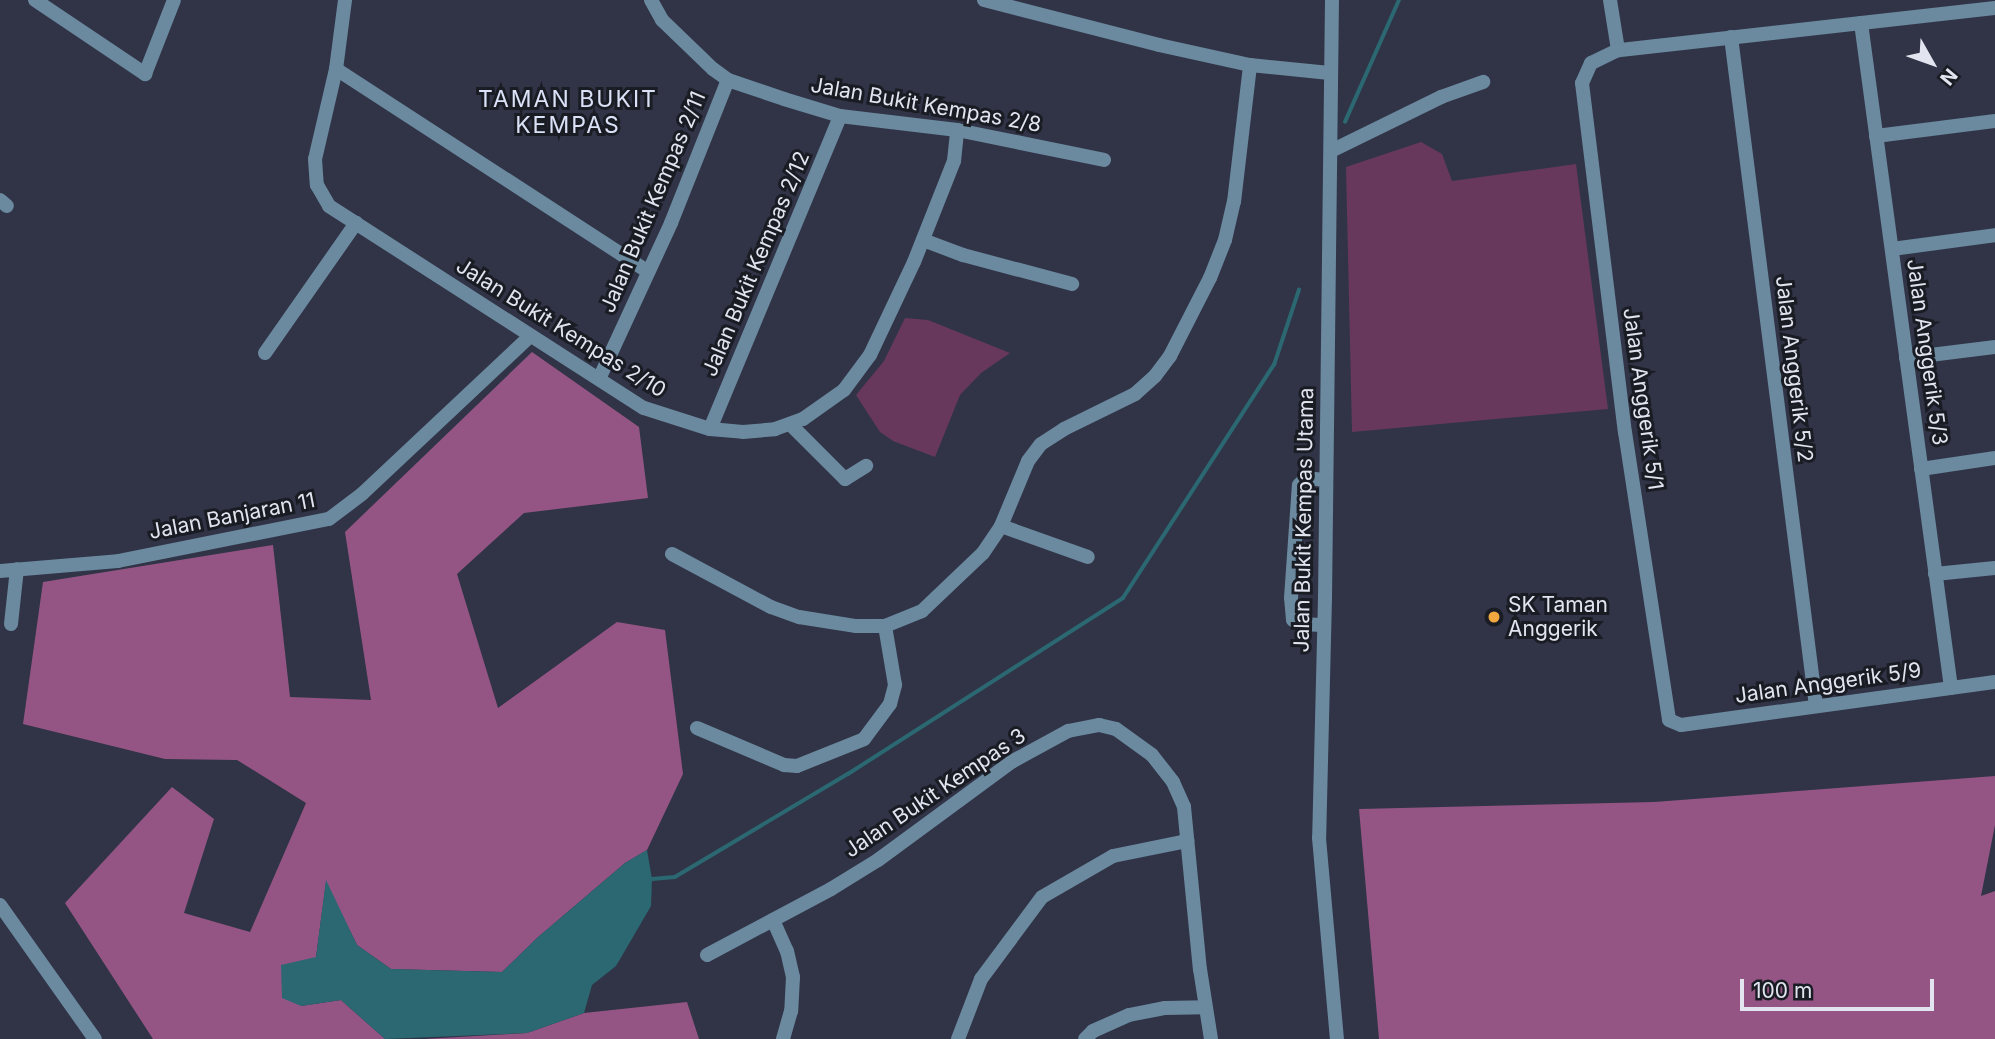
<!DOCTYPE html>
<style>
body{margin:0}
#map{position:relative;width:1995px;height:1039px;overflow:hidden;background:#303446;font-family:Inter,sans-serif}
div>[style]{position:absolute}
.green>*{inset:0;background:#67385c}
.forest>*{inset:0;background:#945585}
.water>*{inset:0;background:#2b6872}
.stream>*{height:3.5px;margin:-1.75px;padding:0 1.75px;transform-origin:1.75px;border-radius:1.75px;background:#2b6872}
.minor>*{height:14px;margin:-7px;padding:0 7px;transform-origin:7px;border-radius:7px;background:#6b899f}
.dots>*{width:19px;height:19px;translate:-50% -50%;box-sizing:border-box;border:4px solid #1a1c24;border-radius:50%}
span{translate:-50% -50%;white-space:nowrap;text-align:center;line-height:1.15;-webkit-text-stroke:6px #1a1c24;paint-order:stroke}
.street-label{font-size:21px;color:#e2e5f0}
.poi-label{font-size:21px;color:#e2e5f0}
.left{translate:0 -50%;text-align:left}
.neighbourhood-label{font-size:23px;color:#dbe2f8;letter-spacing:2px}
.north{position:absolute;left:1897px;top:28px;width:70px;height:70px;-webkit-text-stroke:5px #1a1c24;paint-order:stroke;rotate:130deg;font-size:19px;font-weight:700;line-height:28px;text-align:center;color:#e2e5f0}
.north::after{content:'';display:block;margin:auto;width:24px;height:32px;background:#e2e5f0;clip-path:polygon(50% 0,100% 100%,50% 72%,0 100%)}
.scale{position:absolute;left:1740px;top:979px;width:194px;height:32px;box-sizing:border-box;border:4px solid #e2e5f0;border-top:0;padding-left:9px;font-size:21px;line-height:24px;white-space:nowrap;color:#e2e5f0;-webkit-text-stroke:5px #1a1c24;paint-order:stroke}
</style>
<div id="map">
<div class="green">
<div style="clip-path:polygon(1421px 142px,1442px 154px,1452px 181px,1576px 164px,1608px 409px,1352px 432px,1346px 167px)"></div>
<div style="clip-path:polygon(905px 318px,928px 320px,1010px 353px,981px 373px,960px 395px,935px 457px,893px 441px,880px 432px,856px 395px,884px 361px)"></div>
</div>
<div class="forest">
<div style="clip-path:polygon(532px 352px,639px 427px,648px 498px,524px 513px,457px 574px,498px 708px,617px 622px,665px 630px,683px 774px,647px 850px,625px 863px,537px 938px,502px 972px,391px 969px,357px 945px,326px 882px,316px 957px,301px 1006px,341px 1000px,385px 1039px,153px 1039px,65px 903px,172px 787px,214px 819px,184px 913px,250px 932px,306px 803px,237px 760px,165px 759px,23px 724px,43px 582px,273px 545px,290px 697px,371px 700px,345px 532px)"></div>
<div style="clip-path:polygon(1995px 776px,1995px 825px,1981px 896px,1995px 891px,1995px 1039px,1379px 1039px,1359px 809px,1654px 802px)"></div>
<div style="clip-path:polygon(687px 1002px,699px 1039px,424px 1039px,527px 1033px,584px 1013px)"></div>
</div>
<div class="water">
<div style="clip-path:polygon(647px 850px,652px 879px,651px 906px,616px 966px,592px 985px,584px 1013px,527px 1033px,385px 1039px,341px 1000px,301px 1006px,282px 998px,281px 965px,316px 957px,326px 880px,357px 945px,391px 969px,502px 972px,537px 938px,625px 863px)"></div>
</div>
<div class="stream">
<div style="left:1345px;top:122px;width:133px;rotate:-66.1deg"></div>
<div style="left:652px;top:879px;width:23px;rotate:-5deg"></div>
<div style="left:675px;top:877px;width:201px;rotate:-30.8deg"></div>
<div style="left:848px;top:774px;width:326px;rotate:-32.6deg"></div>
<div style="left:1123px;top:598px;width:278px;rotate:-57.1deg"></div>
<div style="left:1274px;top:365px;width:79px;rotate:-71.6deg"></div>
</div>
<div class="minor">
<div style="left:35px;top:0;width:133px;rotate:33.9deg"></div>
<div style="left:145px;top:74px;width:79px;rotate:-68.6deg"></div>
<div style="left:345px;top:0;width:70px;rotate:97.4deg"></div>
<div style="left:336px;top:69px;width:92px;rotate:103.1deg"></div>
<div style="left:315px;top:159px;width:26px;rotate:86deg"></div>
<div style="left:317px;top:185px;width:24px;rotate:60deg"></div>
<div style="left:329px;top:206px;width:374px;rotate:32.7deg"></div>
<div style="left:644px;top:408px;width:69px;rotate:17.7deg"></div>
<div style="left:710px;top:429px;width:33px;rotate:5deg"></div>
<div style="left:743px;top:432px;width:32px;rotate:-5deg"></div>
<div style="left:775px;top:429px;width:30px;rotate:-20deg"></div>
<div style="left:803px;top:419px;width:50px;rotate:-35.3deg"></div>
<div style="left:844px;top:390px;width:44px;rotate:-53.4deg"></div>
<div style="left:870px;top:355px;width:103px;rotate:-64.7deg"></div>
<div style="left:914px;top:262px;width:109px;rotate:-68.4deg"></div>
<div style="left:954px;top:161px;width:31px;rotate:-84deg"></div>
<div style="left:651px;top:0;width:23px;rotate:61deg"></div>
<div style="left:662px;top:20px;width:71px;rotate:43.9deg"></div>
<div style="left:713px;top:69px;width:19px;rotate:36deg"></div>
<div style="left:728px;top:80px;width:59px;rotate:18.7deg"></div>
<div style="left:784px;top:99px;width:59px;rotate:16.9deg"></div>
<div style="left:840px;top:116px;width:118px;rotate:6.8deg"></div>
<div style="left:957px;top:130px;width:150px;rotate:11.5deg"></div>
<div style="left:984px;top:0;width:181px;rotate:14.4deg"></div>
<div style="left:1159px;top:45px;width:93px;rotate:12.4deg"></div>
<div style="left:1250px;top:65px;width:80px;rotate:5.7deg"></div>
<div style="left:1332px;top:0;width:598px;rotate:90.67deg"></div>
<div style="left:1325px;top:598px;width:240px;rotate:91.4deg"></div>
<div style="left:1319px;top:838px;width:202px;rotate:84.9deg"></div>
<div style="left:1610px;top:0;width:51px;rotate:80.9deg"></div>
<div style="left:1995px;top:8px;width:379px;rotate:173.6deg"></div>
<div style="left:1618px;top:50px;width:30px;rotate:154deg"></div>
<div style="left:1591px;top:63px;width:22px;rotate:114deg"></div>
<div style="left:1582px;top:83px;width:352px;rotate:83deg"></div>
<div style="left:1625px;top:432px;width:291px;rotate:81.3deg"></div>
<div style="left:1669px;top:720px;width:13px;rotate:23deg"></div>
<div style="left:1681px;top:725px;width:317px;rotate:-7.8deg"></div>
<div style="left:1861px;top:23px;width:671px;rotate:82.29deg"></div>
<div style="left:1731px;top:37px;width:674px;rotate:82.76deg"></div>
<div style="left:336px;top:69px;width:372px;rotate:33deg"></div>
<div style="left:1876px;top:136px;width:120px;rotate:-7.2deg"></div>
<div style="left:1331px;top:151px;width:123px;rotate:-26.1deg"></div>
<div style="left:1441px;top:97px;width:45px;rotate:-19.7deg"></div>
<div style="left:0;top:200px;width:9px;rotate:41deg"></div>
<div style="left:923px;top:240px;width:43px;rotate:20.6deg"></div>
<div style="left:963px;top:255px;width:113px;rotate:14.9deg"></div>
<div style="left:1892px;top:249px;width:104px;rotate:-7.7deg"></div>
<div style="left:265px;top:353px;width:159px;rotate:-55deg"></div>
<div style="left:1906px;top:358px;width:90px;rotate:-7deg"></div>
<div style="left:599px;top:379px;width:172px;rotate:-65.2deg"></div>
<div style="left:671px;top:223px;width:154px;rotate:-68.3deg"></div>
<div style="left:790px;top:424px;width:78px;rotate:45deg"></div>
<div style="left:845px;top:479px;width:25px;rotate:-32deg"></div>
<div style="left:710px;top:429px;width:339px;rotate:-67.4deg"></div>
<div style="left:1921px;top:469px;width:75px;rotate:-8.5deg"></div>
<div style="left:1001px;top:526px;width:92px;rotate:19.6deg"></div>
<div style="left:672px;top:554px;width:112px;rotate:28.2deg"></div>
<div style="left:771px;top:607px;width:30px;rotate:20deg"></div>
<div style="left:799px;top:617px;width:58px;rotate:9deg"></div>
<div style="left:856px;top:626px;width:29px"></div>
<div style="left:885px;top:626px;width:40px;rotate:-22deg"></div>
<div style="left:922px;top:611px;width:84px;rotate:-43.6deg"></div>
<div style="left:983px;top:553px;width:32px;rotate:-56deg"></div>
<div style="left:1001px;top:526px;width:70px;rotate:-67.4deg"></div>
<div style="left:1028px;top:461px;width:21px;rotate:-53deg"></div>
<div style="left:1041px;top:444px;width:27px;rotate:-33deg"></div>
<div style="left:1064px;top:429px;width:79px;rotate:-26.2deg"></div>
<div style="left:1135px;top:394px;width:27px;rotate:-42deg"></div>
<div style="left:1155px;top:376px;width:25px;rotate:-53deg"></div>
<div style="left:1170px;top:356px;width:88px;rotate:-62.9deg"></div>
<div style="left:1210px;top:278px;width:41px;rotate:-68.5deg"></div>
<div style="left:1225px;top:240px;width:39px;rotate:-77deg"></div>
<div style="left:1234px;top:202px;width:138px;rotate:-83.3deg"></div>
<div style="left:0;top:571px;width:118px;rotate:-4.8deg"></div>
<div style="left:118px;top:561px;width:215px;rotate:-11.3deg"></div>
<div style="left:329px;top:519px;width:41px;rotate:-37.1deg"></div>
<div style="left:362px;top:494px;width:229px;rotate:-43.2deg"></div>
<div style="left:1935px;top:574px;width:60px;rotate:-5.7deg"></div>
<div style="left:11px;top:624px;width:55px;rotate:-83.8deg"></div>
<div style="left:1324px;top:625px;width:23px;rotate:-178deg"></div>
<div style="left:1301px;top:624px;width:9px;rotate:-153deg"></div>
<div style="left:1293px;top:620px;width:22px;rotate:-95deg"></div>
<div style="left:1291px;top:598px;width:113px;rotate:-86deg"></div>
<div style="left:1299px;top:485px;width:10px;rotate:-45deg"></div>
<div style="left:1306px;top:478px;width:20px;rotate:6deg"></div>
<div style="left:697px;top:728px;width:95px;rotate:23deg"></div>
<div style="left:784px;top:765px;width:13px;rotate:4deg"></div>
<div style="left:797px;top:766px;width:72px;rotate:-21.9deg"></div>
<div style="left:864px;top:739px;width:44px;rotate:-53.4deg"></div>
<div style="left:890px;top:704px;width:20px;rotate:-75deg"></div>
<div style="left:895px;top:685px;width:60px;rotate:-99.6deg"></div>
<div style="left:0;top:905px;width:164px;rotate:54.7deg"></div>
<div style="left:773px;top:920px;width:34px;rotate:66deg"></div>
<div style="left:787px;top:951px;width:27px;rotate:77deg"></div>
<div style="left:793px;top:977px;width:34px;rotate:93deg"></div>
<div style="left:791px;top:1011px;width:29px;rotate:106deg"></div>
<div style="left:707px;top:955px;width:140px;rotate:-28deg"></div>
<div style="left:831px;top:889px;width:55px;rotate:-31.7deg"></div>
<div style="left:878px;top:860px;width:167px;rotate:-36.3deg"></div>
<div style="left:1013px;top:761px;width:63px;rotate:-28.6deg"></div>
<div style="left:1068px;top:731px;width:32px;rotate:-11deg"></div>
<div style="left:1099px;top:725px;width:17px;rotate:13deg"></div>
<div style="left:1116px;top:729px;width:44px;rotate:35.8deg"></div>
<div style="left:1152px;top:755px;width:34px;rotate:52deg"></div>
<div style="left:1173px;top:782px;width:27px;rotate:66deg"></div>
<div style="left:1184px;top:807px;width:163px;rotate:84.4deg"></div>
<div style="left:1200px;top:969px;width:71px;rotate:81.1deg"></div>
<div style="left:958px;top:1039px;width:64px;rotate:-69deg"></div>
<div style="left:981px;top:979px;width:102px;rotate:-53.4deg"></div>
<div style="left:1042px;top:897px;width:82px;rotate:-30deg"></div>
<div style="left:1113px;top:856px;width:76px;rotate:-11.5deg"></div>
<div style="left:1085px;top:1039px;width:11px;rotate:-45deg"></div>
<div style="left:1093px;top:1031px;width:39px;rotate:-24deg"></div>
<div style="left:1129px;top:1015px;width:37px;rotate:-11deg"></div>
<div style="left:1165px;top:1008px;width:39px;rotate:-1deg"></div>
</div>
<div class="dots">
<div style="left:1494px;top:617px;background:#f1a63f"></div>
</div>
<div class="street-label">
<span style="left:926px;top:105px;rotate:10deg">Jalan Bukit Kempas 2/8</span>
<span style="left:653px;top:202px;rotate:-67deg">Jalan Bukit Kempas 2/11</span>
<span style="left:756px;top:264px;rotate:-67deg">Jalan Bukit Kempas 2/12</span>
<span style="left:561px;top:328px;rotate:32deg">Jalan Bukit Kempas 2/10</span>
<span style="left:1927px;top:352px;rotate:82deg">Jalan Anggerik 5/3</span>
<span style="left:1794px;top:369px;rotate:83deg">Jalan Anggerik 5/2</span>
<span style="left:1643px;top:399px;rotate:82deg">Jalan Anggerik 5/1</span>
<span style="left:232px;top:516px;rotate:-11deg">Jalan Banjaran 11</span>
<span style="left:1304px;top:520px;rotate:-89deg">Jalan Bukit Kempas Utama</span>
<span style="left:1828px;top:683px;rotate:-8deg">Jalan Anggerik 5/9</span>
<span style="left:935px;top:793px;rotate:-34deg">Jalan Bukit Kempas 3</span>
</div>
<div class="poi-label">
<span class="left" style="left:1508px;top:617px">SK Taman<br>Anggerik</span>
</div>
<div class="neighbourhood-label">
<span style="left:568px;top:112px">TAMAN BUKIT<br>KEMPAS</span>
</div>
<div class="north">N</div>
<div class="scale">100 m</div>
</div>
